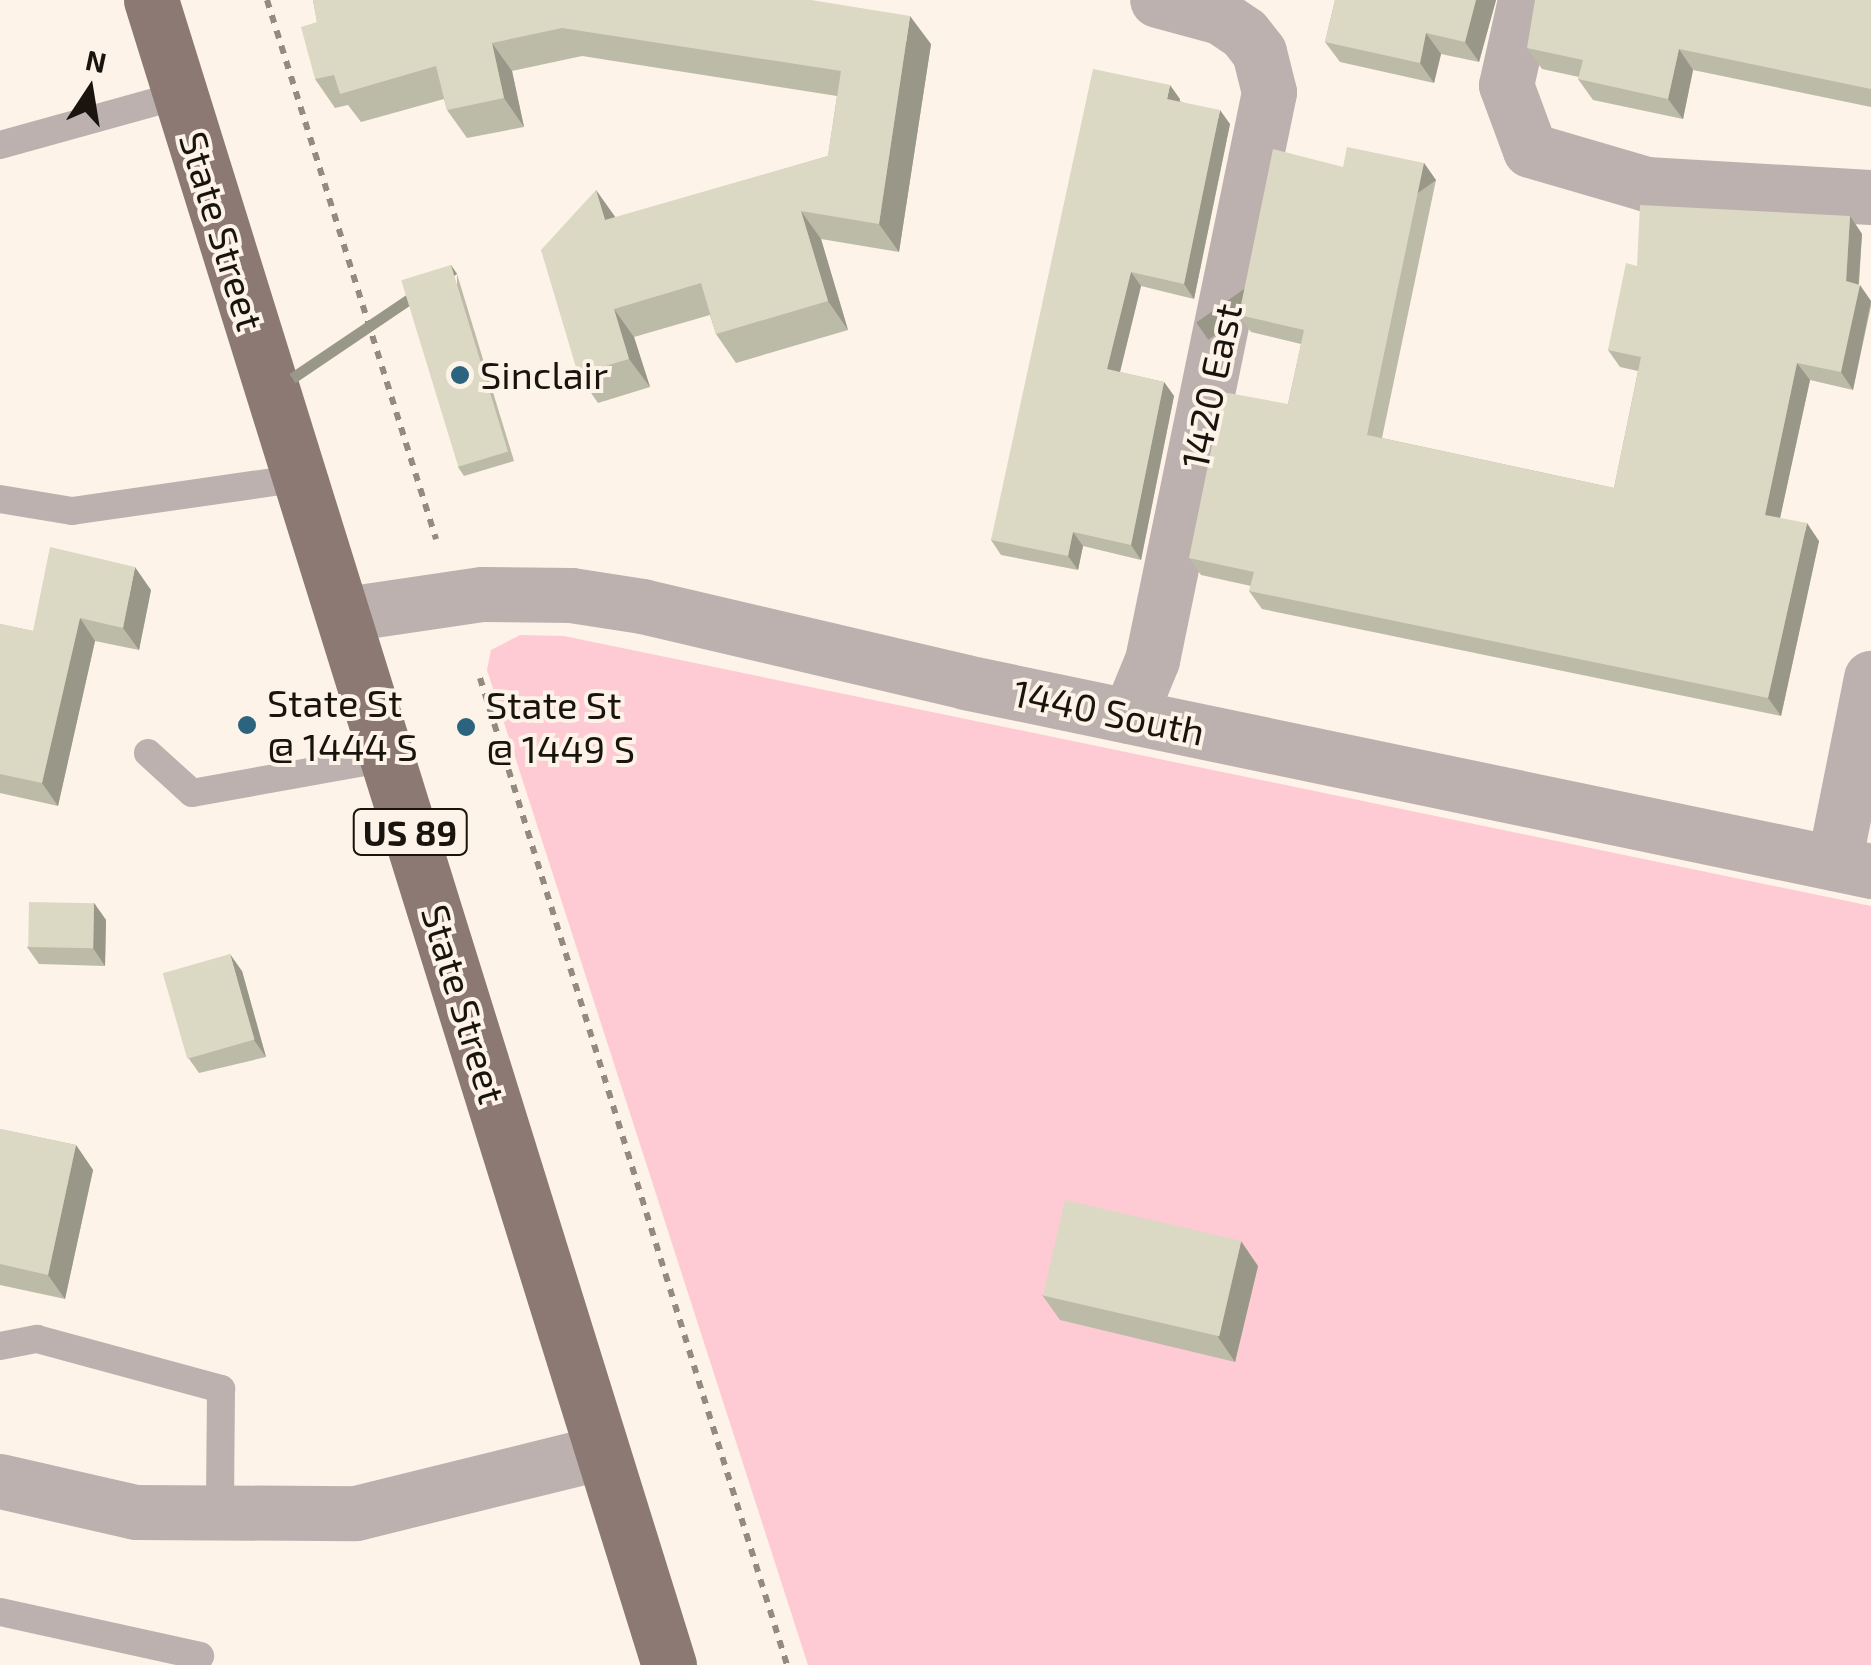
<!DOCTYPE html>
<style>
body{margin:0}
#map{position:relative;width:1871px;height:1665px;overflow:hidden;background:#fdf3e8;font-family:"Exo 2",sans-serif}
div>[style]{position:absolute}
.green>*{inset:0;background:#fecbd5}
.path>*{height:6px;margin-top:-3px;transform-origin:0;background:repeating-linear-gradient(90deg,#938b82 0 8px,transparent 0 16px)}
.service>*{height:28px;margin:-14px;padding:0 14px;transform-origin:14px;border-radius:14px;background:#bcb1ae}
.minor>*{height:55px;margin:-27.5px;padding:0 27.5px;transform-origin:27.5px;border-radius:27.5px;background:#bcb1ae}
.primary>*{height:55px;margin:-27.5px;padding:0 27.5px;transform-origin:27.5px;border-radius:27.5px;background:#8c7973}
.wall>*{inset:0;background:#bcbba8}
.shaded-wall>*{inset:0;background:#999888;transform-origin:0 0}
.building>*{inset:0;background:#dbd9c3;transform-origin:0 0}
.dots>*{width:28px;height:28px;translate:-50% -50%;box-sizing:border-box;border:5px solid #fdf3e8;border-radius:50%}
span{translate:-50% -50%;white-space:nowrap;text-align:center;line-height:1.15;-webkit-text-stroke:8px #fdf3e8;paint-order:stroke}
.shield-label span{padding:2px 8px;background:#fdf3e8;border:2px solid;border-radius:8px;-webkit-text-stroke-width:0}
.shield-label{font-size:35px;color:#19140d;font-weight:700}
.street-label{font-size:38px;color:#19140d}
.poi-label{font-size:38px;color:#19140d}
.left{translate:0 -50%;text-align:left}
.north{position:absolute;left:40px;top:40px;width:100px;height:100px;-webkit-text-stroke:8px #fdf3e8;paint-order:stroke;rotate:12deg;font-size:28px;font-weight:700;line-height:40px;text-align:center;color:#19140d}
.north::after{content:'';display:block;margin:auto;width:35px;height:45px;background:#19140d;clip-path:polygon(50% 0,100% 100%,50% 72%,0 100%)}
</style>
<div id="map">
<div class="green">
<div style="clip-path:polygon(520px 635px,564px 636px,1871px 906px,1871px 1665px,808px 1665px,487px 670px,491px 650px)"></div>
</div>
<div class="path">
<div style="left:267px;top:0;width:565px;rotate:72.59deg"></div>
<div style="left:480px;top:678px;width:1034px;rotate:72.72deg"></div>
</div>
<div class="service">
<div style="left:0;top:145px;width:187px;rotate:-15.5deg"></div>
<div style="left:0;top:499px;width:73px;rotate:9.5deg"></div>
<div style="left:72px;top:511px;width:230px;rotate:-8.2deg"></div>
<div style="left:148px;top:753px;width:59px;rotate:42.3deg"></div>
<div style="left:192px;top:793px;width:198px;rotate:-10.2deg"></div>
<div style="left:0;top:1346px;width:38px;rotate:-11deg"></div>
<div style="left:37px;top:1339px;width:191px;rotate:15.2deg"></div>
<div style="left:221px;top:1389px;width:124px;rotate:90.5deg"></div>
<div style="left:0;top:1612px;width:205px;rotate:12.4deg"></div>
</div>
<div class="minor">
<div style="left:1525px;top:0;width:87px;rotate:102.6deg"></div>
<div style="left:1506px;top:85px;width:69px;rotate:69.7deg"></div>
<div style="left:1530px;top:150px;width:121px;rotate:16.3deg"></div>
<div style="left:1646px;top:184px;width:225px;rotate:3.3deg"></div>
<div style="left:346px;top:614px;width:137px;rotate:-8.4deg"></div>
<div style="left:482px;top:594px;width:89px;rotate:0.6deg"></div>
<div style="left:571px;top:595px;width:72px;rotate:8.8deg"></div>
<div style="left:642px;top:606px;width:332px;rotate:13.2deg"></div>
<div style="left:965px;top:682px;width:926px;rotate:11.78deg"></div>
<div style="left:1129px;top:716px;width:61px;rotate:-67.7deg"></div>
<div style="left:1152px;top:660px;width:580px;rotate:-78.36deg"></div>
<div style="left:1269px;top:92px;width:41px;rotate:-104deg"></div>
<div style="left:1259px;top:52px;width:24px;rotate:-128deg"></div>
<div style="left:1244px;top:33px;width:29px;rotate:-146deg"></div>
<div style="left:1220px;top:17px;width:65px;rotate:-164.9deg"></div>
<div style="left:1834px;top:863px;width:189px;rotate:-78.7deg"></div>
<div style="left:0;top:1481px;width:139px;rotate:12.9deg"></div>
<div style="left:135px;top:1512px;width:221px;rotate:0.3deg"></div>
<div style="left:356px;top:1513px;width:253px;rotate:-13.9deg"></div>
</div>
<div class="primary">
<div style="left:151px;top:0;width:1744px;rotate:72.72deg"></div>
</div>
<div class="wall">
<div style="clip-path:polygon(313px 0,931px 44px,899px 252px,821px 239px,848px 330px,736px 363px,716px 334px,710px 315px,634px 337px,650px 387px,598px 403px,578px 374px,596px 190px,615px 218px,828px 156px,837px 96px,582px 56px,512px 71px,524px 127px,467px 138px,447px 110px,444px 99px,361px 122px,348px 105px,335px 108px,315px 79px,317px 22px)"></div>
<div style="clip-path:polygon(1335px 0,1496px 0,1479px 62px,1441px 54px,1434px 83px,1340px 62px,1325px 42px)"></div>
<div style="clip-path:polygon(1871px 0,1871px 107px,1693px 70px,1683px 119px,1593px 100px,1578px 79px,1579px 77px,1542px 69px,1527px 48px)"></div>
<div style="clip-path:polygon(1180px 99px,1180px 101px,1230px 124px,1194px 299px,1141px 286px,1120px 372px,1164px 382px,1174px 396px,1141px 560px,1083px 546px,1078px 570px,1001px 555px,991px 540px)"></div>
<div style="clip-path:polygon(1424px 163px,1436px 180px,1382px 438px,1614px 488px,1638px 371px,1620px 367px,1608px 350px,1637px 266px,1850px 216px,1862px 234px,1859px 285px,1871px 301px,1871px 306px,1853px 390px,1810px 380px,1780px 518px,1819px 541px,1781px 716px,1262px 609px,1249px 591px,1251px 586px,1201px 575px,1189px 558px,1288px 404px,1301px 344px,1251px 332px,1239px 315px,1343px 167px)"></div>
<div style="clip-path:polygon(457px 274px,514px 461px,464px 476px,458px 467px)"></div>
<div style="clip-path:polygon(151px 590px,139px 650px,95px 641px,58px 806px,0 793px,0 624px,33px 631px)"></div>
<div style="clip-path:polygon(94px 903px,106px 920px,105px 966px,39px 964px,27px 947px)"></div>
<div style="clip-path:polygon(242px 971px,266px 1057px,199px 1073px,187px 1056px)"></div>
<div style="clip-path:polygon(0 1129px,76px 1145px,93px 1170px,65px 1299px,0 1285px)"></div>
<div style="clip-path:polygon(1258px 1266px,1235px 1362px,1060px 1320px,1042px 1295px)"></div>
</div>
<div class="shaded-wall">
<div style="clip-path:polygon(1476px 0,1496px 0,1479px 62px,1465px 42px)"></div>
<div style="clip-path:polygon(910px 16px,931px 44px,899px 252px,879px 224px)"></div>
<div style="clip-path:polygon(1426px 33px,1441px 54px,1434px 83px,1420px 63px)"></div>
<div style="clip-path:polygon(492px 43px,512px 71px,524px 127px,504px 98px)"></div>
<div style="clip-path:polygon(1679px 49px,1693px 70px,1683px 119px,1668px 99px)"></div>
<div style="clip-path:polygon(1170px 85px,1180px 99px,1177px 113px,1167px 99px)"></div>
<div style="clip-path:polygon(1220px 110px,1230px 124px,1194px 299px,1184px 284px)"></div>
<div style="left:1424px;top:163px;width:21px;height:278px;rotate:55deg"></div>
<div style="clip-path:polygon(596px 190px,616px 218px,605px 220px)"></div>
<div style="clip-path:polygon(801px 211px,821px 239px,848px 330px,828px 301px)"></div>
<div style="clip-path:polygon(1850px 216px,1862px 234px,1858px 291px,1860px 285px,1871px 301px,1853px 390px,1841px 372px)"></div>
<div style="left:451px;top:265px;width:11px;height:195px;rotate:56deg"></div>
<div style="clip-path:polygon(1131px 272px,1141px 286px,1117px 384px,1107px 369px)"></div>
<div style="clip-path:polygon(614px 309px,634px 337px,650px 387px,629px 359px)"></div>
<div style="clip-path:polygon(1797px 363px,1810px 380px,1777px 532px,1765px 515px)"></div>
<div style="clip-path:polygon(1164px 382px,1174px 396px,1141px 560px,1131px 545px)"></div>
<div style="clip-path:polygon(1807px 523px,1819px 541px,1781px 716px,1768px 698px)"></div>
<div style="clip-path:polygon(1073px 532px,1083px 546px,1078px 570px,1068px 556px)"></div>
<div style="clip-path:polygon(135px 567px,151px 590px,139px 650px,123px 628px)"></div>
<div style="clip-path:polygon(80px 618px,95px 641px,58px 806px,42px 783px)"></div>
<div style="clip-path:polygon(94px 903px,106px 920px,105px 966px,93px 948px)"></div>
<div style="clip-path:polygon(230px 954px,242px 971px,266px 1057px,254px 1040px)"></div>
<div style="clip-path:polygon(76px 1145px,93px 1170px,65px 1299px,48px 1275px)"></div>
<div style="clip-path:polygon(1241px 1241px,1258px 1266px,1235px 1362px,1218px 1337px)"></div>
</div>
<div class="building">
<div style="clip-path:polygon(313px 0,811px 0,910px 16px,879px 224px,801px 211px,828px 301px,716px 334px,701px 283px,614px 309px,629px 359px,578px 374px,541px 250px,596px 190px,605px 220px,828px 156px,841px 71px,562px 28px,492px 43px,504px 98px,447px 110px,436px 66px,340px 94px,334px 75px,315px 79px,301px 27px,317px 22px)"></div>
<div style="clip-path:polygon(1335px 0,1476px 0,1465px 42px,1426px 33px,1420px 63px,1325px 42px)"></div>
<div style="clip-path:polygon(1535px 0,1871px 0,1871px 89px,1679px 49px,1668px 99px,1578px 79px,1583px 60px,1527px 48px)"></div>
<div style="clip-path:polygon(1093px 69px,1170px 85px,1167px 99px,1220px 110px,1184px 284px,1131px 272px,1107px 369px,1164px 382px,1131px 545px,1073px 532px,1068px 556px,991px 540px)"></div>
<div style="clip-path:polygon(1347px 147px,1424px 163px,1367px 435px,1614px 488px,1641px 357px,1608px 350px,1626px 263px,1637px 266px,1640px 205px,1850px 216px,1846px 281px,1860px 285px,1841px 372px,1797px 363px,1765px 515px,1807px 523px,1768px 698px,1249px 591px,1254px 572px,1189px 558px,1223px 392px,1288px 404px,1304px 330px,1239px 315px,1273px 149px,1343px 167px)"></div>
<div style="left:451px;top:265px;width:195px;height:52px;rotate:73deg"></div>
<div style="clip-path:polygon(50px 547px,135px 567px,123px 628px,80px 618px,42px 783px,0 774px,0 624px,33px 631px)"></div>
<div style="left:29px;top:902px;width:65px;height:45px;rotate:1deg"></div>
<div style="left:230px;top:954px;width:89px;height:70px;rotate:74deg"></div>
<div style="clip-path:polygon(0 1129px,76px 1145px,48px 1275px,0 1264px)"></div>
<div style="left:1065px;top:1200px;width:181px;height:98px;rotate:13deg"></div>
</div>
<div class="dots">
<div style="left:460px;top:375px;background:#2c637e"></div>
<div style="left:247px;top:725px;background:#2c637e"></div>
<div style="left:466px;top:727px;background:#2c637e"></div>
</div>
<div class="shield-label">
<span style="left:410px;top:832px">US 89</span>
</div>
<div class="street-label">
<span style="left:222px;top:231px;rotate:73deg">State Street</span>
<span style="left:1211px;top:386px;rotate:-78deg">1420 East</span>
<span style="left:1109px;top:712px;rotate:12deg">1440 South</span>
<span style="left:464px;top:1004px;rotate:73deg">State Street</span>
</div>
<div class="poi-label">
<span class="left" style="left:480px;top:375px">Sinclair</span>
<span class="left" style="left:267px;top:725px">State St<br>@ 1444 S</span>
<span class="left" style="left:486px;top:727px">State St<br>@ 1449 S</span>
</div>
<div class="north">N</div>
</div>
